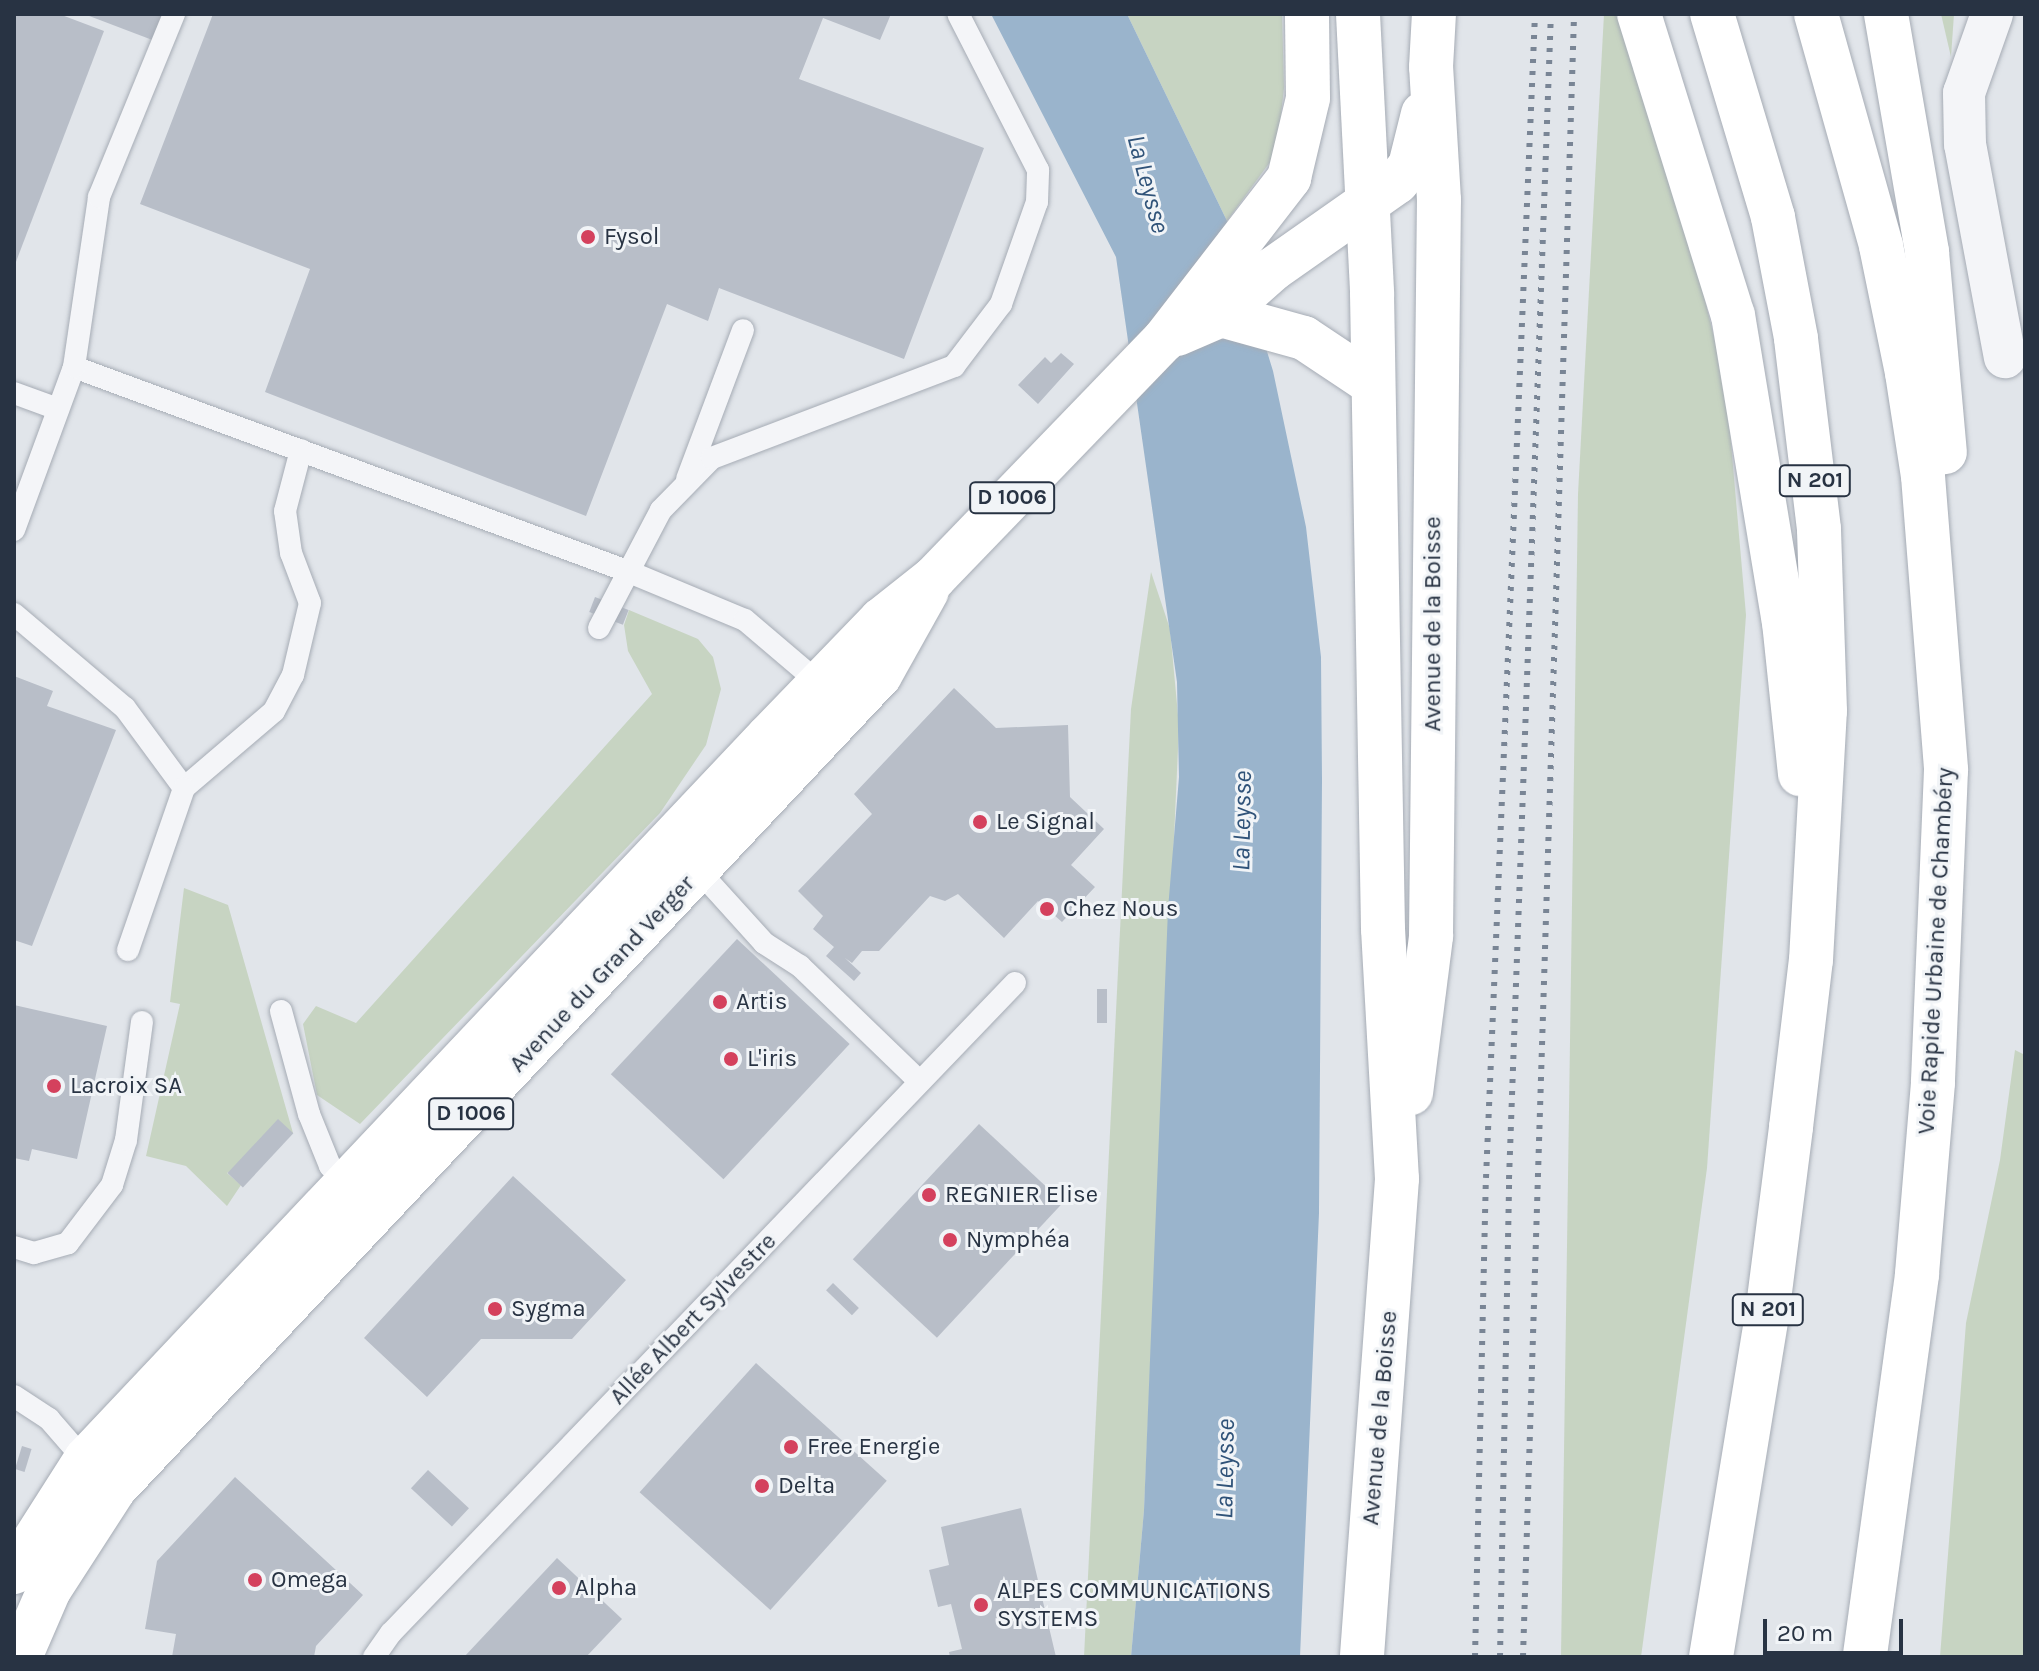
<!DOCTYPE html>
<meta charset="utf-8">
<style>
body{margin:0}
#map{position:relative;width:2039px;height:1671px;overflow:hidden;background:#e1e5ea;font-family:Karla,sans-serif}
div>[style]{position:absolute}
.green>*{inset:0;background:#c7d4c2}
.water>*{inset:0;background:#9ab4cc}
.building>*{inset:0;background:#b8bec8;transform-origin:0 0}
.roads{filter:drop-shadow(0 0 2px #a6acb5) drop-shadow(0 0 2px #a6acb5)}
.service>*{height:22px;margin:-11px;padding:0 11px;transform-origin:11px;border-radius:11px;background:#f4f5f8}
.minor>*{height:42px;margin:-21px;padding:0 21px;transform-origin:21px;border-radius:21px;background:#f4f5f8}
.primary>*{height:44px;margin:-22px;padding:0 22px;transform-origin:22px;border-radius:22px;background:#fff}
.trunk>*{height:44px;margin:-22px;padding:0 22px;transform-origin:22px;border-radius:22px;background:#fff}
.rail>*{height:6px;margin-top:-3px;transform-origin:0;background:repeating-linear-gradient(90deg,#798595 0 4px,transparent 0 12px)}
.dots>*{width:22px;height:22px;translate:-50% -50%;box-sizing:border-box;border:4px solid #f1f4f7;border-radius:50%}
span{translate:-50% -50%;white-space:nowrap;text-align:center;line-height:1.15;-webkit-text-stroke:6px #f1f4f7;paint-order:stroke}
.shield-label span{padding:2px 6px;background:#f1f4f7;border:2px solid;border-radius:6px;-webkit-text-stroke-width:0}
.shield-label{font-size:22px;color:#283343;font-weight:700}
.poi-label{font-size:24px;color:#283343}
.left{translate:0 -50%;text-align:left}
.street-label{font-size:24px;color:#283343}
.water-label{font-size:26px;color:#305379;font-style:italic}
.frame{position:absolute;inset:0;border:16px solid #283343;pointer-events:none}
.scale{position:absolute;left:1763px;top:1619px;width:140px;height:36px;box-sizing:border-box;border:4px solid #283343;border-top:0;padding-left:10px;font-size:24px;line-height:28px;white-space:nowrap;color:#283343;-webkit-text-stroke:6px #f1f4f7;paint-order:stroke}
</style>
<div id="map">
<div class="green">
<div style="clip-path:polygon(1127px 14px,1282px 14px,1284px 88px,1278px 140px,1270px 162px,1227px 221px)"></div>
<div style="clip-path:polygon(1604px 14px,1617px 14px,1682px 207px,1726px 386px,1746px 615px,1707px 1168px,1641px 1657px,1561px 1657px,1578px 494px)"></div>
<div style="clip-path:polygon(1941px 14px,1954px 14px,1951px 57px)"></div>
<div style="clip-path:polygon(1151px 572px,1170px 629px,1179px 726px,1144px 1510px,1131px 1657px,1084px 1657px,1131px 709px)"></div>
<div style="clip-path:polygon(629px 610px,698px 639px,713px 657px,721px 689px,706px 745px,660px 813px,360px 1124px,317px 1095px,303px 1024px,316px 1006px,356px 1023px,652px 694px,628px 651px,624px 625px)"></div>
<div style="clip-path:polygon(184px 888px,228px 905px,293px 1133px,227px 1173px,241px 1185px,227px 1206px,186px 1166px,146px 1156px,180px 1004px,170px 1002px)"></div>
<div style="clip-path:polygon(2015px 1050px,2025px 1055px,2025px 1657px,1940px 1657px,1966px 1323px,2000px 1160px)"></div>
</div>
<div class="water">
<div style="clip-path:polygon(991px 14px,1127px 14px,1227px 221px,1273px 371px,1306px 527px,1321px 657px,1322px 780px,1319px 1213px,1300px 1657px,1131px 1657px,1144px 1510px,1168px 909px,1179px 777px,1177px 682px,1116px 257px)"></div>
</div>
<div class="building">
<div style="clip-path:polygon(14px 14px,59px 14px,104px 31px,14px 267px)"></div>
<div style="clip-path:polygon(84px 14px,165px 14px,155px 41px)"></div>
<div style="clip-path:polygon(213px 14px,891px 14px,880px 40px,823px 18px,799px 79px,984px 148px,904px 359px,719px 288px,708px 321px,667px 304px,586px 516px,265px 392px,310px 269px,140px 204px)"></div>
<div style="clip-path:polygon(1061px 353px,1074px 364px,1038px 404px,1018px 385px,1045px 357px,1051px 363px)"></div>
<div style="left:595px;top:597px;width:36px;height:16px;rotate:21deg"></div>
<div style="clip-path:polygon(14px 676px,53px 691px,47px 706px,116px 730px,32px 946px,14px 940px)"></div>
<div style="clip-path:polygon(954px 688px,996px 728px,1068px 725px,1070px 797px,1104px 829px,1071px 865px,1095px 887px,1062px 922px,1038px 901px,1004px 938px,958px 894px,945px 901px,930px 896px,879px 951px,862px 951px,852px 963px,845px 958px,861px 973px,854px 981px,826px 956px,834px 947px,813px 929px,823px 916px,798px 891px,872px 814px,854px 794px)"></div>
<div style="left:737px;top:939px;width:154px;height:185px;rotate:43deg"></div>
<div style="left:1097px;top:989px;width:10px;height:34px"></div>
<div style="clip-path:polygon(14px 1005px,107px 1026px,77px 1159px,32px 1149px,29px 1161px,14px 1158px)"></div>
<div style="left:278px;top:1119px;width:21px;height:74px;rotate:43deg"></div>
<div style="left:979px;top:1124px;width:115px;height:185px;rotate:43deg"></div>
<div style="clip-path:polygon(513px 1176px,626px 1280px,572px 1339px,481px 1339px,427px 1397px,364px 1338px)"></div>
<div style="left:833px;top:1283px;width:36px;height:10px;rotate:44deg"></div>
<div style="left:756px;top:1363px;width:176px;height:174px;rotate:42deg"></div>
<div style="left:22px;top:1446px;width:10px;height:24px;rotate:17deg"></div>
<div style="left:428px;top:1470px;width:56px;height:25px;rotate:43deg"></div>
<div style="clip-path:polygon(235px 1477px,363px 1595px,316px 1646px,314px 1657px,172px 1657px,176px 1634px,145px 1629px,157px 1561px)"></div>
<div style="clip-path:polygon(1021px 1508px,1056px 1657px,950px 1657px,949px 1652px,962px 1649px,951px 1604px,938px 1607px,929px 1570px,949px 1565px,941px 1527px)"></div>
<div style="clip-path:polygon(557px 1558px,622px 1619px,586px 1657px,464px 1657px)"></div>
</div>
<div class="roads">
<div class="service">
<div style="left:74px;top:367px;width:589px;rotate:20.25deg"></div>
<div style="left:627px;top:571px;width:128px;rotate:22.6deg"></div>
<div style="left:745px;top:620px;width:105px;rotate:40.4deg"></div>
<div style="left:14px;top:393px;width:47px;rotate:20deg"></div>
<div style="left:687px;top:479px;width:159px;rotate:-69.4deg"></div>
<div style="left:14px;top:530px;width:174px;rotate:-69.8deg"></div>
<div style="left:74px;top:367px;width:172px;rotate:-81.6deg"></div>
<div style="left:99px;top:197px;width:198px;rotate:-67.7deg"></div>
<div style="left:14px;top:614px;width:145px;rotate:40.3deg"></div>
<div style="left:125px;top:708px;width:99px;rotate:53.6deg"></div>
<div style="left:184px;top:788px;width:118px;rotate:-40.5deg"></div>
<div style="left:274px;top:711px;width:41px;rotate:-62.2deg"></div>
<div style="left:293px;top:675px;width:74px;rotate:-76.7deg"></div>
<div style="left:310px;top:603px;width:53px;rotate:-110.8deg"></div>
<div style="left:291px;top:553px;width:42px;rotate:-98.1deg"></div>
<div style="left:285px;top:511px;width:63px;rotate:-75.3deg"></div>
<div style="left:599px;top:628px;width:133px;rotate:-62.3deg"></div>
<div style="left:661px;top:510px;width:73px;rotate:-45.6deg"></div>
<div style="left:712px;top:458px;width:259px;rotate:-20.8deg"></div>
<div style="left:954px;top:366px;width:78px;rotate:-52.8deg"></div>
<div style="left:1001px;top:304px;width:108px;rotate:-70.6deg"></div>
<div style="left:1037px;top:202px;width:32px;rotate:-88deg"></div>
<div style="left:1038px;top:170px;width:175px;rotate:-117.1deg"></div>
<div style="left:702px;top:863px;width:9px;rotate:111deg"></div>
<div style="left:699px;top:871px;width:97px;rotate:47.9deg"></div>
<div style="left:764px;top:943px;width:43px;rotate:32.6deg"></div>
<div style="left:800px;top:966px;width:165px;rotate:44deg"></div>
<div style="left:128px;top:950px;width:171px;rotate:-70.9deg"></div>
<div style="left:281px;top:1011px;width:107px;rotate:74.8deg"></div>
<div style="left:309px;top:1114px;width:56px;rotate:68deg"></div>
<div style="left:330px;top:1166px;width:33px;rotate:47deg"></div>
<div style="left:14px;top:1247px;width:21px;rotate:17deg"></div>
<div style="left:34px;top:1253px;width:35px;rotate:-16deg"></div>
<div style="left:68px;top:1243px;width:73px;rotate:-52.8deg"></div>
<div style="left:112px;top:1185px;width:47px;rotate:-72.7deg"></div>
<div style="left:126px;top:1140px;width:119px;rotate:-82.3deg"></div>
<div style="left:14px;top:1396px;width:42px;rotate:33.3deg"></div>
<div style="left:49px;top:1419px;width:61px;rotate:49deg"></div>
<div style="left:374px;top:1657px;width:29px;rotate:-55deg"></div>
<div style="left:391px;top:1633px;width:901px;rotate:-46.17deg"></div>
</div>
<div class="minor">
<div style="left:1992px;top:14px;width:84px;rotate:109.5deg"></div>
<div style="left:1964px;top:93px;width:51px;rotate:88.9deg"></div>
<div style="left:1965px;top:144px;width:217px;rotate:79.4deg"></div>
</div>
<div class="primary">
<div style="left:1358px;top:14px;width:279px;rotate:87.1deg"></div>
<div style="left:1372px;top:293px;width:636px;rotate:89.01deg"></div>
<div style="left:1383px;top:929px;width:250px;rotate:86.8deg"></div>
<div style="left:1397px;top:1179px;width:479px;rotate:94.2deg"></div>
<div style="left:1221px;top:315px;width:86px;rotate:15.5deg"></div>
<div style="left:1304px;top:338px;width:83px;rotate:33.7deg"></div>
<div style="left:1177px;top:334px;width:48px;rotate:-23.4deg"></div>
<div style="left:1221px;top:315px;width:69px;rotate:-41.5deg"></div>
<div style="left:1273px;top:269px;width:151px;rotate:-35.1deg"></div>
<div style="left:1397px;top:182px;width:21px;rotate:-51deg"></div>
<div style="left:1410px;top:166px;width:54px;rotate:-76deg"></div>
<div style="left:1411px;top:1093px;width:158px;rotate:-82.7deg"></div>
<div style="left:1431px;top:936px;width:736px;rotate:-89.38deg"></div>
<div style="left:1439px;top:200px;width:133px;rotate:-93.4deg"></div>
<div style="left:1431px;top:67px;width:53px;rotate:-86.8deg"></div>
<div style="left:14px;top:1572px;width:134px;rotate:-57.5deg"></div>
<div style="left:86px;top:1459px;width:993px;rotate:-46.63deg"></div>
<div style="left:768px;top:737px;width:163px;rotate:-46deg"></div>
<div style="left:881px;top:620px;width:68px;rotate:-38.4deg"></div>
<div style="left:934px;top:578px;width:331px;rotate:-46deg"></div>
<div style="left:1164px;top:340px;width:205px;rotate:-52.3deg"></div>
<div style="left:1289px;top:178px;width:82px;rotate:-76.6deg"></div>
<div style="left:1308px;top:98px;width:84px;rotate:-90.7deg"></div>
<div style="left:20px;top:1657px;width:73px;rotate:-66.6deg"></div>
<div style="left:49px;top:1590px;width:121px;rotate:-57.1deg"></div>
<div style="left:115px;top:1488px;width:1116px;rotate:-46.74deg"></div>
<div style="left:880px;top:675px;width:96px;rotate:-60.8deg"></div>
</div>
<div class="trunk">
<div style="left:1639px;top:14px;width:315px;rotate:72.7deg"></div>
<div style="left:1733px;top:315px;width:311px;rotate:80.6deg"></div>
<div style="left:1784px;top:622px;width:153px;rotate:84deg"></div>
<div style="left:1816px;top:14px;width:241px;rotate:74.3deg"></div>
<div style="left:1881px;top:246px;width:130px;rotate:78.4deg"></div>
<div style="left:1907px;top:373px;width:104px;rotate:81.2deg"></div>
<div style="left:1923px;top:476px;width:295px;rotate:85.5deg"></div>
<div style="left:1946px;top:770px;width:313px;rotate:92.4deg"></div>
<div style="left:1933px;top:1083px;width:193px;rotate:94.8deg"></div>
<div style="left:1917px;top:1275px;width:386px;rotate:97.8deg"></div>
<div style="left:1886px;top:14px;width:242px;rotate:80.2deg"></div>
<div style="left:1927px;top:252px;width:201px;rotate:84.9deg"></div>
<div style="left:1711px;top:1657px;width:347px;rotate:-80.7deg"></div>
<div style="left:1767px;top:1315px;width:190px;rotate:-82.7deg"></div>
<div style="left:1791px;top:1127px;width:168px;rotate:-83.2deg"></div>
<div style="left:1811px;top:960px;width:249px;rotate:-86.8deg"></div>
<div style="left:1825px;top:711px;width:182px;rotate:-91.9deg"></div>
<div style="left:1819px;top:529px;width:192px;rotate:-96.9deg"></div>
<div style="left:1796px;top:338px;width:123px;rotate:-100.8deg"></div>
<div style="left:1773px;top:217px;width:212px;rotate:-106.7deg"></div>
</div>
</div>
<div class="rail">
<div style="left:1475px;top:1657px;width:479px;rotate:-88.7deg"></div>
<div style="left:1486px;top:1178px;width:1165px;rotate:-87.59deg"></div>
<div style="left:1500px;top:1657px;width:478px;rotate:-88.9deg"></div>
<div style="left:1509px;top:1179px;width:1166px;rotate:-87.94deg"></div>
<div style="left:1523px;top:1657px;width:1644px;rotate:-88.22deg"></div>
</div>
<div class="dots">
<div style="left:588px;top:237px;background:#d4415d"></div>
<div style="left:980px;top:822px;background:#d4415d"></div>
<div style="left:1047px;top:909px;background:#d4415d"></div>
<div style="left:720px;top:1002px;background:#d4415d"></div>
<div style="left:731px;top:1059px;background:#d4415d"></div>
<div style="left:54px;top:1086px;background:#d4415d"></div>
<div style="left:929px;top:1195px;background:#d4415d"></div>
<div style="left:950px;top:1240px;background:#d4415d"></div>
<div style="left:495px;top:1309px;background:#d4415d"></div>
<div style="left:791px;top:1447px;background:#d4415d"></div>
<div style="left:762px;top:1486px;background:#d4415d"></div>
<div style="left:255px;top:1580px;background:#d4415d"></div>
<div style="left:559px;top:1588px;background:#d4415d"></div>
<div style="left:981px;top:1605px;background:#d4415d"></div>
</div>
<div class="shield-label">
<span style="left:1815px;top:481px">N 201</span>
<span style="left:1012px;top:498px">D 1006</span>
<span style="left:471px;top:1114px">D 1006</span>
<span style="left:1768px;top:1310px">N 201</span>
</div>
<div class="poi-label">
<span class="left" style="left:604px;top:237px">Fysol</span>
<span class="left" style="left:996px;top:822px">Le Signal</span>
<span class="left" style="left:1063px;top:909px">Chez Nous</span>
<span class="left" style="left:736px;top:1002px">Artis</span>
<span class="left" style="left:747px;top:1059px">L'iris</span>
<span class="left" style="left:70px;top:1086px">Lacroix SA</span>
<span class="left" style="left:945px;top:1195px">REGNIER Elise</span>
<span class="left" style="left:966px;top:1240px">Nymphéa</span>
<span class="left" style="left:511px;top:1309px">Sygma</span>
<span class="left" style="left:807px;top:1447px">Free Energie</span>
<span class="left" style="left:778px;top:1486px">Delta</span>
<span class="left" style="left:271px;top:1580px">Omega</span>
<span class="left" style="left:575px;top:1588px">Alpha</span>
<span class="left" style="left:997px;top:1605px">ALPES COMMUNICATIONS<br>SYSTEMS</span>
</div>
<div class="street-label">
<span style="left:1433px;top:624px;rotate:-90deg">Avenue de la Boisse</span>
<span style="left:1936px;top:951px;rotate:-87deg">Voie Rapide Urbaine de Chambéry</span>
<span style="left:602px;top:974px;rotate:-47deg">Avenue du Grand Verger</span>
<span style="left:693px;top:1319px;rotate:-46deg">Allée Albert Sylvestre</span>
<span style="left:1380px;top:1418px;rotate:-85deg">Avenue de la Boisse</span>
</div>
<div class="water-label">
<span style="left:1148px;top:184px;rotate:75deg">La Leysse</span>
<span style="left:1242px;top:821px;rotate:-89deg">La Leysse</span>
<span style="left:1225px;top:1469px;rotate:-89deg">La Leysse</span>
</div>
<div class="frame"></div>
<div class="scale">20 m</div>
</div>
